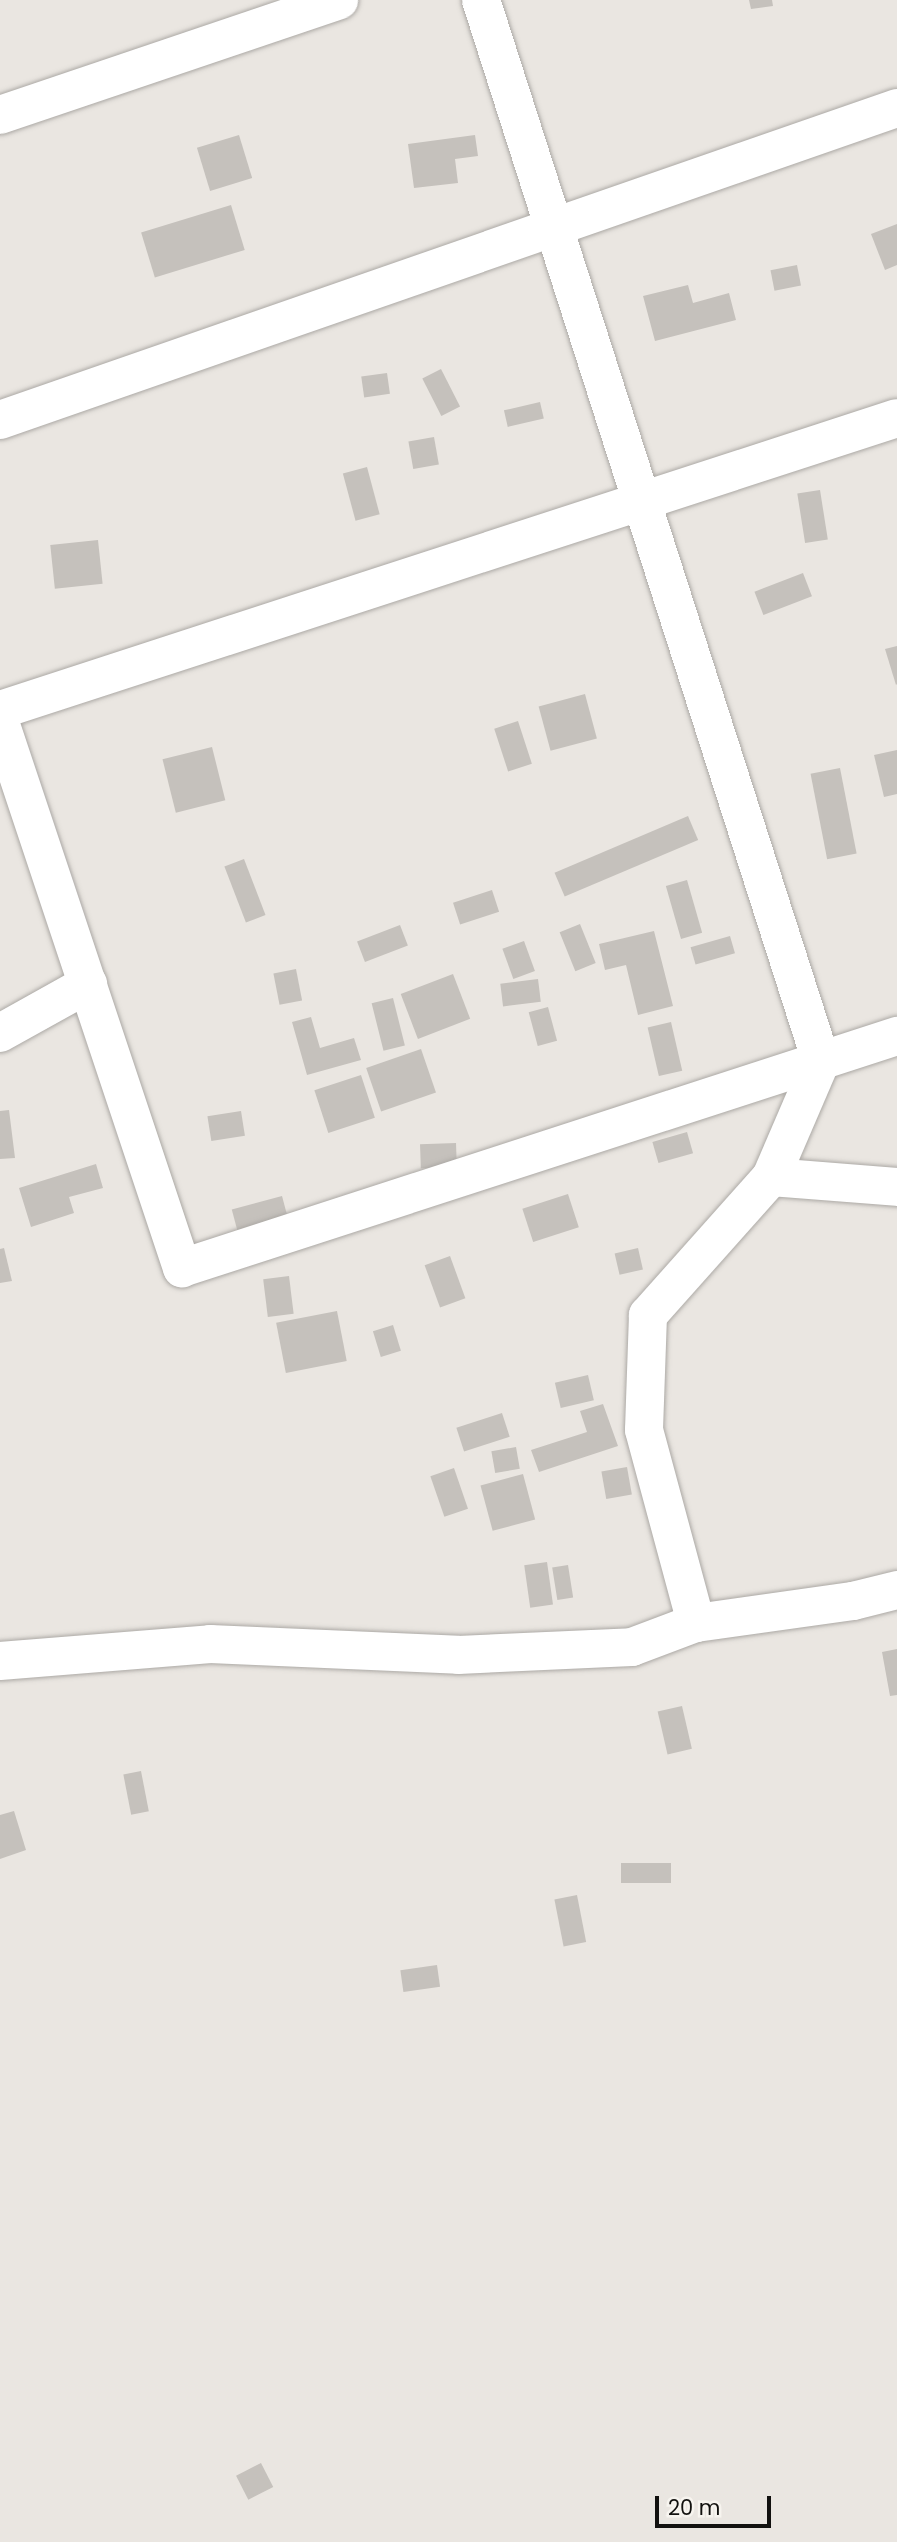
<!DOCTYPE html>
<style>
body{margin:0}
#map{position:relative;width:897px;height:2542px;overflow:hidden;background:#eae6e1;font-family:Poppins,sans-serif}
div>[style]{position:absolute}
.building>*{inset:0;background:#c5c1bc;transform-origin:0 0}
.roads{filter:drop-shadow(0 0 2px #aca9a5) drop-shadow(0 0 2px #aca9a5)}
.street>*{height:38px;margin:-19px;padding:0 19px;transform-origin:19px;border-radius:19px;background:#fff}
span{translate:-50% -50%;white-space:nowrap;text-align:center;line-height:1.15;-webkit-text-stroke:5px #f7f4ef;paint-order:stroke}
.scale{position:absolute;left:655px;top:2496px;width:116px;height:32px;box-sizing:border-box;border:4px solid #12110f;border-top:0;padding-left:9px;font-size:21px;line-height:24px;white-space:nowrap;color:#12110f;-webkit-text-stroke:5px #f7f4ef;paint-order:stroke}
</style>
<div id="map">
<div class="building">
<div style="clip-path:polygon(749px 0,772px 0,773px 6px,751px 9px)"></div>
<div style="left:239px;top:135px;width:45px;height:44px;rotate:73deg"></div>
<div style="clip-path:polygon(475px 135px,478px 156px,455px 159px,458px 183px,414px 188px,408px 144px)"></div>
<div style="left:231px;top:205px;width:47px;height:94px;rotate:73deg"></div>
<div style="clip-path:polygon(897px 224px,897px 265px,885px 270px,871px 234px)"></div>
<div style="left:797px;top:265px;width:21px;height:27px;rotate:79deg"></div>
<div style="clip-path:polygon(688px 285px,693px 303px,729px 293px,736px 320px,655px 341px,643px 296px)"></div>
<div style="left:441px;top:369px;width:42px;height:21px;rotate:63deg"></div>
<div style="left:387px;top:373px;width:21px;height:26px;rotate:82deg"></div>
<div style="left:540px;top:402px;width:17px;height:37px;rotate:77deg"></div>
<div style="left:434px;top:437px;width:28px;height:26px;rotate:80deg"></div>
<div style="left:367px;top:467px;width:49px;height:25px;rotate:75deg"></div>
<div style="left:820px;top:490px;width:50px;height:23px;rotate:81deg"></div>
<div style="left:98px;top:540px;width:44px;height:48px;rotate:84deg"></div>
<div style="left:803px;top:573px;width:25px;height:52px;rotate:69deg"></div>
<div style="clip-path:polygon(897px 646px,897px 684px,896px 685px,885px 649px)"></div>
<div style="left:585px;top:694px;width:46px;height:48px;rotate:75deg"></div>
<div style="left:518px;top:721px;width:45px;height:25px;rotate:72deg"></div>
<div style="left:212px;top:747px;width:55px;height:51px;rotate:76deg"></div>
<div style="clip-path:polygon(897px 750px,897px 794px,884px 797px,874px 755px)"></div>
<div style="left:840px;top:768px;width:87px;height:30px;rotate:79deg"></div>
<div style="left:688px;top:816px;width:26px;height:145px;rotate:67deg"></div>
<div style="left:244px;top:859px;width:60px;height:21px;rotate:69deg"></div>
<div style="left:687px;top:880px;width:55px;height:22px;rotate:74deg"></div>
<div style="left:492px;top:890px;width:23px;height:41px;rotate:72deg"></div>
<div style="left:580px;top:924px;width:42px;height:22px;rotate:68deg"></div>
<div style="left:400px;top:925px;width:22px;height:46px;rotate:69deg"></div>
<div style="clip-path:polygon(654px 931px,673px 1006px,638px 1015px,626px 965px,605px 970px,599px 944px)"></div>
<div style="left:730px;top:936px;width:18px;height:41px;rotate:74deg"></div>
<div style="left:524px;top:941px;width:32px;height:23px;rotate:70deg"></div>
<div style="left:296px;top:969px;width:32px;height:23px;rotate:79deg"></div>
<div style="left:453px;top:974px;width:48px;height:56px;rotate:69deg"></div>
<div style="left:538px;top:979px;width:23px;height:38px;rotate:83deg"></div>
<div style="left:393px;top:998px;width:49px;height:22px;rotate:76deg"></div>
<div style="left:548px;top:1007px;width:35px;height:20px;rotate:75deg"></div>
<div style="clip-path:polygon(311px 1017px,320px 1048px,354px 1038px,361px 1060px,307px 1075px,292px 1022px)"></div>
<div style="left:671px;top:1022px;width:50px;height:24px;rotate:77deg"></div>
<div style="left:421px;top:1049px;width:46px;height:58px;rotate:71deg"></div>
<div style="left:361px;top:1075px;width:45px;height:49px;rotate:72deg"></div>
<div style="clip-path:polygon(9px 1110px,15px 1158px,0 1159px,0 1111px)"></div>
<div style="left:241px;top:1111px;width:25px;height:34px;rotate:81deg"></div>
<div style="left:687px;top:1132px;width:22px;height:36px;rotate:74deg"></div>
<div style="left:456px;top:1143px;width:24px;height:36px;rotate:88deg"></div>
<div style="clip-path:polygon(96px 1164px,103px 1188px,69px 1197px,74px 1213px,31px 1227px,19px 1188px)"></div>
<div style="left:568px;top:1194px;width:35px;height:48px;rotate:72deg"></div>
<div style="left:282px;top:1196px;width:24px;height:52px;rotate:75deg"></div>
<div style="clip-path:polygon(4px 1248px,12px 1281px,0 1283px,0 1249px)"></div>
<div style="left:638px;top:1248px;width:22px;height:24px;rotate:77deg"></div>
<div style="left:450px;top:1256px;width:45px;height:27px;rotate:70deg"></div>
<div style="left:289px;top:1276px;width:38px;height:26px;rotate:83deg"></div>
<div style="left:337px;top:1311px;width:51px;height:62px;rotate:79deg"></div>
<div style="left:393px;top:1325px;width:27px;height:21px;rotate:73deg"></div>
<div style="left:588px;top:1375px;width:26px;height:34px;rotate:77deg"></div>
<div style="clip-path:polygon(603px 1404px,618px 1446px,539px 1472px,531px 1450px,587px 1432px,580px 1411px)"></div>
<div style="left:502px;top:1413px;width:25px;height:48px;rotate:72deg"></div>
<div style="left:516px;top:1447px;width:22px;height:25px;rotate:80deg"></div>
<div style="left:627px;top:1467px;width:28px;height:26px;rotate:80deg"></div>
<div style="left:454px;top:1468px;width:43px;height:25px;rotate:71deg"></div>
<div style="left:523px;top:1474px;width:47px;height:44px;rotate:75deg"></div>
<div style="left:547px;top:1562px;width:43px;height:23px;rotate:82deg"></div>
<div style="left:568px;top:1565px;width:33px;height:16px;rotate:81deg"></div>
<div style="clip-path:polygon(897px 1649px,897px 1695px,890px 1696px,882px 1652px)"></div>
<div style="left:682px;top:1706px;width:44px;height:25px;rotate:77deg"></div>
<div style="left:141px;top:1771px;width:41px;height:18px;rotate:79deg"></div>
<div style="clip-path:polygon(14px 1811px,26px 1850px,0 1859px,0 1815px)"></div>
<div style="left:671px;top:1863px;width:20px;height:50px;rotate:90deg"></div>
<div style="left:577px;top:1895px;width:48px;height:23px;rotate:79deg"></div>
<div style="left:437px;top:1965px;width:22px;height:37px;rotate:82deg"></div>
<div style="left:261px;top:2463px;width:27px;height:28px;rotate:63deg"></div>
</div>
<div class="roads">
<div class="street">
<div style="left:481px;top:0;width:1114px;rotate:72.23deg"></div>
<div style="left:821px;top:1061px;width:126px;rotate:113.3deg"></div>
<div style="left:771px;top:1177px;width:185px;rotate:131.7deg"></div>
<div style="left:648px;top:1315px;width:115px;rotate:92deg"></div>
<div style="left:644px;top:1430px;width:200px;rotate:74.9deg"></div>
<div style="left:0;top:115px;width:358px;rotate:-18.7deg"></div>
<div style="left:0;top:420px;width:950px;rotate:-19.18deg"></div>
<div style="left:0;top:710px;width:943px;rotate:-18.03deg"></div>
<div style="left:0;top:722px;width:576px;rotate:71.57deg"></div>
<div style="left:182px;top:1268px;width:752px;rotate:-17.98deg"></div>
<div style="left:0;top:1033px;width:101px;rotate:-29.1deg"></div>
<div style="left:771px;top:1177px;width:126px;rotate:4.5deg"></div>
<div style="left:0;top:1661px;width:211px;rotate:-4.6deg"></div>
<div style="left:210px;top:1644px;width:248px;rotate:2.5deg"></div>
<div style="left:458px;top:1655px;width:174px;rotate:-2.6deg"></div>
<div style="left:632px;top:1647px;width:68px;rotate:-20.6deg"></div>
<div style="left:696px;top:1623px;width:159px;rotate:-8deg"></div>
<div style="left:853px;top:1601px;width:45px;rotate:-14deg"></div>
</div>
</div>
<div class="scale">20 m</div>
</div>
